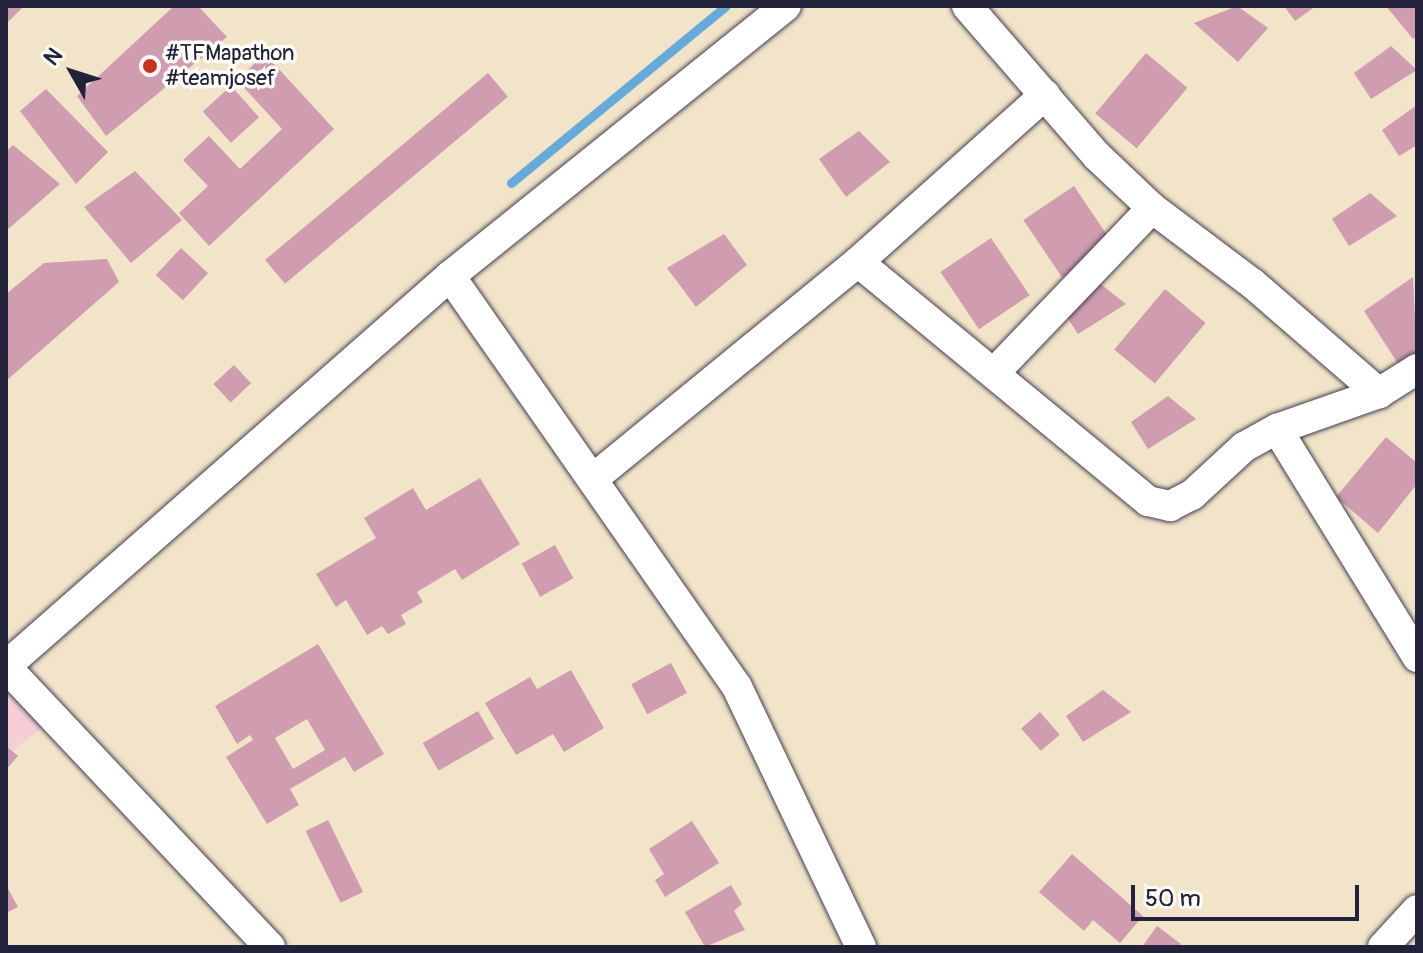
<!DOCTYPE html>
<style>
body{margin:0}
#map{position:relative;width:1423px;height:953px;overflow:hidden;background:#f2e4c8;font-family:Pangolin,sans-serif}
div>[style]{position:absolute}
.built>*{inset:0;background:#f6cfd6}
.stream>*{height:9px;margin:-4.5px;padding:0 4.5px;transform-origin:4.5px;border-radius:4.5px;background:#66aadb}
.building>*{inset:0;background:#d09cb0;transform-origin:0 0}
.roads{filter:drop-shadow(0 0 2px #413f50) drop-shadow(0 0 2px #413f50)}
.street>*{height:30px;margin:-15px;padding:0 15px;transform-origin:15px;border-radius:15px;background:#fff}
.dots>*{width:22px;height:22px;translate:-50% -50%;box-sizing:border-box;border:4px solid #fdfcf7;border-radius:50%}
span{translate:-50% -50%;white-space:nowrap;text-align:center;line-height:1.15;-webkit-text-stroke:7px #fdfcf7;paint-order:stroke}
.poi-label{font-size:22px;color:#22223b}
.left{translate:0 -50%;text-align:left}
.frame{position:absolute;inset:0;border:8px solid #22223b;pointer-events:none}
.north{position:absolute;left:32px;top:32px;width:80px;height:80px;-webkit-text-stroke:6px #fdfcf7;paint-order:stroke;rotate:309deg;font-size:22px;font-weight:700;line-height:32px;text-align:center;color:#22223b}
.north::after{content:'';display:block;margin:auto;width:28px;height:36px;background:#22223b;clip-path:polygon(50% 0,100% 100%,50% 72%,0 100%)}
.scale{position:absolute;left:1131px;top:885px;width:228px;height:36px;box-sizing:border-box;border:4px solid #22223b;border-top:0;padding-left:10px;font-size:24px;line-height:28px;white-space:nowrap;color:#22223b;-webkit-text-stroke:6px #fdfcf7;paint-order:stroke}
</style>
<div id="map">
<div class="built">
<div style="clip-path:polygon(6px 667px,54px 718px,6px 756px)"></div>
</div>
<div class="stream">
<div style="left:511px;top:183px;width:278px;rotate:-39.5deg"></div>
</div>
<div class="building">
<div style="clip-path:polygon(6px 6px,24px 6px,6px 24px)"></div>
<div style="clip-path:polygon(174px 6px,198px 6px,227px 37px,106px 136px,77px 96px)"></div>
<div style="clip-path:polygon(1237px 6px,1268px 28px,1238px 62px,1194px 23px)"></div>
<div style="clip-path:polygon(1284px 6px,1316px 6px,1295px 21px)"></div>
<div style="clip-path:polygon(1386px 6px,1417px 6px,1417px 36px,1413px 39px)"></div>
<div style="clip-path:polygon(1391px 46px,1417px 70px,1371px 99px,1354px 73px)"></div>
<div style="left:1146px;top:53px;width:54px;height:79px;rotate:40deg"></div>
<div style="clip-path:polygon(265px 54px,334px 129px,209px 246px,179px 213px,208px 186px,183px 160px,209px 136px,240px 169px,282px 129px,237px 80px)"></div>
<div style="left:488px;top:73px;width:31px;height:291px;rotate:50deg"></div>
<div style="left:231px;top:86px;width:42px;height:38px;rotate:48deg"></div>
<div style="clip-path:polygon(46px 89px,108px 152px,76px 184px,20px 111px)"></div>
<div style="clip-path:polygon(1417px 105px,1417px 145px,1399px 156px,1382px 130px)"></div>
<div style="clip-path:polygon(859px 131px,890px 162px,846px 197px,819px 159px)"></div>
<div style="clip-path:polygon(13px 145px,60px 184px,6px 231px,6px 152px)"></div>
<div style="clip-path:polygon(135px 171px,182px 220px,131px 263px,84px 207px)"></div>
<div style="left:1074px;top:186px;width:69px;height:61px;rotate:56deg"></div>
<div style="clip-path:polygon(1370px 193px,1397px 216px,1349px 246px,1332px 219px)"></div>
<div style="clip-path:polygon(724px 234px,747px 265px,696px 307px,667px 268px)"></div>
<div style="left:991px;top:238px;width:69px;height:61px;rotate:56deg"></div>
<div style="left:181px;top:248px;width:37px;height:37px;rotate:43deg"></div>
<div style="clip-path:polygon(107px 259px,119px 282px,6px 381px,6px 294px,44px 263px)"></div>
<div style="clip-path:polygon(1413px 277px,1417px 359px,1402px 370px,1364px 311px)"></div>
<div style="clip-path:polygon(1098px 282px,1126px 304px,1078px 334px,1061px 308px)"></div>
<div style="left:1165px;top:289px;width:53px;height:79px;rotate:40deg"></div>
<div style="left:234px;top:365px;width:25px;height:28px;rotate:47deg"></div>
<div style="clip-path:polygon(1168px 396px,1196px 419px,1148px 449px,1131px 422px)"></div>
<div style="clip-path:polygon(1386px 437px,1417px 463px,1417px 484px,1378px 533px,1336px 497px)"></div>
<div style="clip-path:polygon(480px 478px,520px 544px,462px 580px,455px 569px,417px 592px,423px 602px,401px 615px,406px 624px,388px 634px,382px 626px,367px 635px,346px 600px,336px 607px,316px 574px,376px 538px,364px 518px,413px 488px,426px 510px)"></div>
<div style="left:555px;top:545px;width:38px;height:38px;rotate:61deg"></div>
<div style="clip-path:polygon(evenodd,318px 644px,384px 754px,354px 772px,345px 757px,290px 789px,299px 805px,267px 824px,226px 757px,253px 740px,250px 735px,237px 744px,215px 706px,318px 644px,307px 719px,325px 750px,293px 769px,275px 738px,307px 719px)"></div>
<div style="left:671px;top:663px;width:34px;height:45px;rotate:62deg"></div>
<div style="clip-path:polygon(571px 670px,604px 728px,564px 752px,553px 734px,516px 755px,485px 703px,530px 677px,537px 689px)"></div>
<div style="clip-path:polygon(1103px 690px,1131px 712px,1083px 742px,1066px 716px)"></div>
<div style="left:478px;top:711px;width:32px;height:64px;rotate:60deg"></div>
<div style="left:1040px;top:712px;width:30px;height:25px;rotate:49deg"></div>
<div style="clip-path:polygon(6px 746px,18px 756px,6px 770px)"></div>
<div style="left:328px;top:820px;width:80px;height:25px;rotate:64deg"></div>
<div style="clip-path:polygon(692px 821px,719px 863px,665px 897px,655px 880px,664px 874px,649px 849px)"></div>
<div style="clip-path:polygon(1072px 854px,1143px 916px,1120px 943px,1093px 920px,1084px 931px,1039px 892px)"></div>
<div style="clip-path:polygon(6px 885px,18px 907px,6px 913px)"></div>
<div style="clip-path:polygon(731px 885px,742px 904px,734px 911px,745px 930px,705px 947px,685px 912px)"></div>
<div style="clip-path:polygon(1157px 926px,1181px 944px,1179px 947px,1142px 947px)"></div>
</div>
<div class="roads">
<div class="street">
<div style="left:967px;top:6px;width:198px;rotate:49.1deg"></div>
<div style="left:1097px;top:156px;width:76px;rotate:43.4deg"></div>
<div style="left:1152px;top:208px;width:126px;rotate:37deg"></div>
<div style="left:1253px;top:284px;width:167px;rotate:40.9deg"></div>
<div style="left:858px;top:262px;width:376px;rotate:39.5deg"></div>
<div style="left:1148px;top:501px;width:23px;rotate:13deg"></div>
<div style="left:1170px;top:506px;width:25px;rotate:-27deg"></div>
<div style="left:1192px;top:495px;width:71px;rotate:-42.7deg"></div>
<div style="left:1244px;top:447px;width:38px;rotate:-29deg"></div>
<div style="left:1277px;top:429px;width:108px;rotate:-19.4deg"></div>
<div style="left:1379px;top:393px;width:45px;rotate:-32.3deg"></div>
<div style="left:450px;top:276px;width:501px;rotate:55.07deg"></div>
<div style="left:737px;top:687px;width:288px;rotate:64.5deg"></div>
<div style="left:995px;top:372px;width:227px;rotate:-46.2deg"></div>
<div style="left:1277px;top:429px;width:268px;rotate:58.4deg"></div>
<div style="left:594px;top:478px;width:341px;rotate:-39.3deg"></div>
<div style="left:858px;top:262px;width:251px;rotate:-41.8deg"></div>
<div style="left:6px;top:666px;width:591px;rotate:-41.3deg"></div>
<div style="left:450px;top:276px;width:431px;rotate:-38.8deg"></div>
<div style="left:6px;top:667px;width:385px;rotate:46.7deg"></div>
<div style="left:1383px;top:947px;width:50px;rotate:-47.4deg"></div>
</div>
</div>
<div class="dots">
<div style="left:150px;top:66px;background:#c8321e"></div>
</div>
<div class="poi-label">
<span class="left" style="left:166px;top:66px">#TFMapathon<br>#teamjosef</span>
</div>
<div class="frame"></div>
<div class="north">N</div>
<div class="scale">50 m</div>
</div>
